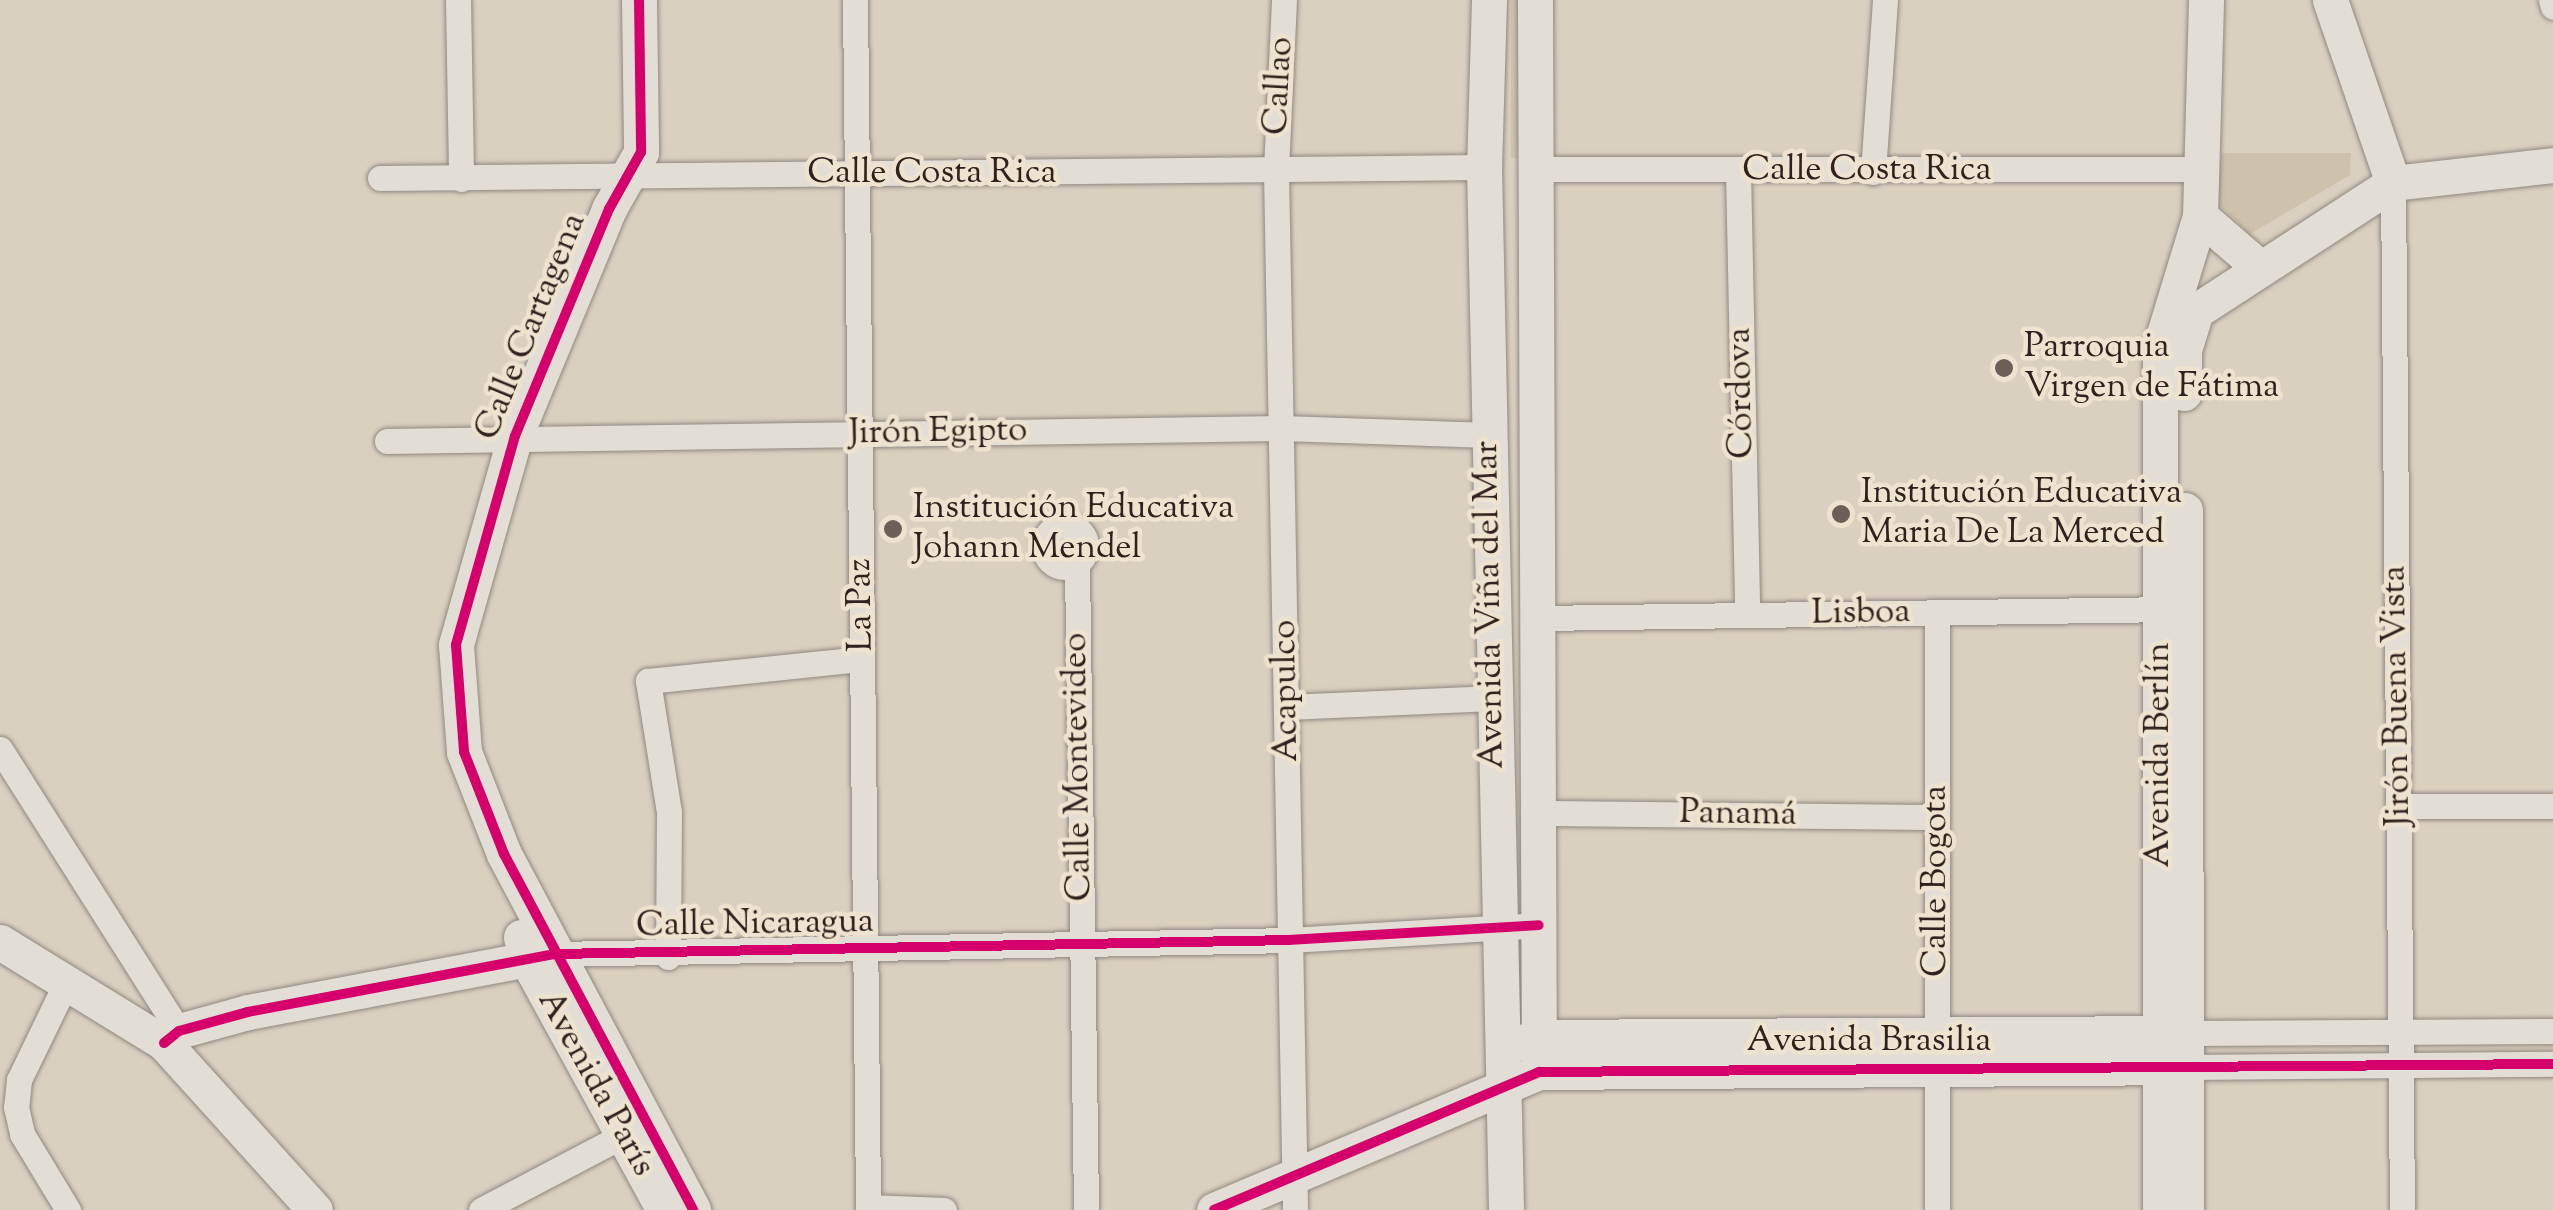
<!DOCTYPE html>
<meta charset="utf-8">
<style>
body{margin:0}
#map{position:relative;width:2553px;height:1210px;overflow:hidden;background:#dad0c0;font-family:"Sorts Mill Goudy",serif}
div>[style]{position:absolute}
.green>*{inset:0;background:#cec2ac;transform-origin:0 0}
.roads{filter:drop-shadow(0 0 2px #908980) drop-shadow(0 0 2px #908980)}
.street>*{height:25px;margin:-12.5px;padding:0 12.5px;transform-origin:12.5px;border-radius:12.5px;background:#e2ded5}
.street>.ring{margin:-12.5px;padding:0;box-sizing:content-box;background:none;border:25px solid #e2ded5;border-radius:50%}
.secondary>*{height:35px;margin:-17.5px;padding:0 17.5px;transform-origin:17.5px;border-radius:17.5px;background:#e2ded5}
.cycleway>*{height:10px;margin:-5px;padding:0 5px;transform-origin:5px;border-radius:5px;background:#d6006c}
.dots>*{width:28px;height:28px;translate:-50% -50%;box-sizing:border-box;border:5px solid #ede3cf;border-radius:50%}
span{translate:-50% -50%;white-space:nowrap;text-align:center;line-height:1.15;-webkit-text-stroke:9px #ede3cf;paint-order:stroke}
.street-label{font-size:35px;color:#2f221e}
.poi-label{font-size:35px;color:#2f221e}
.left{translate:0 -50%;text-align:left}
</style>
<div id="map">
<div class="green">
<div style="left:1511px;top:0;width:12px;height:158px"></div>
<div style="clip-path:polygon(2222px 153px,2351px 153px,2350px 175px,2250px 234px,2212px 198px)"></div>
</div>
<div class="roads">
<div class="street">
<div style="left:458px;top:0;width:179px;rotate:89deg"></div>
<div style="left:855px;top:0;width:1210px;rotate:89.38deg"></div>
<div style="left:1284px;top:0;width:171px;rotate:92.7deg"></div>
<div style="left:1276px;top:171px;width:1039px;rotate:88.95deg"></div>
<div style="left:2551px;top:0;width:7px;rotate:74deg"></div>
<div style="left:1535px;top:169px;width:665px"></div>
<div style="left:1738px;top:171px;width:444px;rotate:88.8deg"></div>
<div style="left:1873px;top:172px;width:172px;rotate:-86deg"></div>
<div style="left:380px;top:178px;width:1104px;rotate:-0.57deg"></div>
<div style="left:2393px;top:183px;width:1027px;rotate:89.5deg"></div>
<div style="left:387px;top:441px;width:894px;rotate:-0.83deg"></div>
<div style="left:1281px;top:428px;width:208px;rotate:1.9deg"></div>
<div class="ring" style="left:1044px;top:525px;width:17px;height:17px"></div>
<div style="left:1077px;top:564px;width:646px;rotate:89.2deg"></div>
<div style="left:1937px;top:613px;width:597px;rotate:90deg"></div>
<div style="left:1538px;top:618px;width:639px;rotate:-0.81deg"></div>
<div style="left:1288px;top:707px;width:204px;rotate:-2.5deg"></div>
<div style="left:0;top:749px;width:334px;rotate:57.6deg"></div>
<div style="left:2399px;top:806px;width:154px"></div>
<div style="left:1538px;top:813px;width:399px;rotate:0.6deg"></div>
<div style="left:556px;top:954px;width:733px;rotate:-1.09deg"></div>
<div style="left:1289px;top:940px;width:250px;rotate:-3.4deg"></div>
<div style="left:668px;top:957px;width:145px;rotate:-89.6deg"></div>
<div style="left:669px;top:812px;width:133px;rotate:-99.1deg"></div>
<div style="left:648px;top:681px;width:215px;rotate:-5.9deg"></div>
<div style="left:66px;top:983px;width:108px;rotate:115.9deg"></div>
<div style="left:19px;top:1080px;width:27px;rotate:96deg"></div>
<div style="left:16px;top:1107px;width:28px;rotate:77deg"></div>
<div style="left:22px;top:1134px;width:89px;rotate:58.8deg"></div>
<div style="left:2186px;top:1033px;width:367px;rotate:-0.3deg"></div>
<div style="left:2186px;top:1067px;width:367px;rotate:-0.5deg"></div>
<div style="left:868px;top:1207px;width:76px;rotate:2.3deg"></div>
<div style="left:481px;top:1210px;width:176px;rotate:-27.7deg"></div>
</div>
<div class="secondary">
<div style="left:639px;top:0;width:152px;rotate:89.2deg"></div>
<div style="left:641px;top:152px;width:65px;rotate:119.3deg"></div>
<div style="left:609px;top:209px;width:246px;rotate:112.5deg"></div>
<div style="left:515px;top:436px;width:217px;rotate:105.8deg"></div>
<div style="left:456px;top:645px;width:107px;rotate:85.7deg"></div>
<div style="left:464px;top:752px;width:110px;rotate:68.6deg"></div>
<div style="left:504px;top:854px;width:403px;rotate:62deg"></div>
<div style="left:1489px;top:0;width:167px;rotate:91.7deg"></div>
<div style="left:1484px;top:167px;width:1043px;rotate:88.79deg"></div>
<div style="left:1535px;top:0;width:1072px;rotate:89.79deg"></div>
<div style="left:2330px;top:0;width:194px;rotate:71deg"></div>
<div style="left:2200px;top:216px;width:77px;rotate:40.8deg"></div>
<div style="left:2196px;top:311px;width:235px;rotate:-33deg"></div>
<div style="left:2393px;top:183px;width:161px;rotate:-6.4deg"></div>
<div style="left:2184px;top:393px;width:43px;rotate:-90deg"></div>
<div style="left:2184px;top:350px;width:41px;rotate:-72.9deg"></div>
<div style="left:2185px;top:510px;width:700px;rotate:89.92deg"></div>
<div style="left:521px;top:937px;width:22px;rotate:77deg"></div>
<div style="left:526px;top:958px;width:287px;rotate:61.3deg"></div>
<div style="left:0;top:942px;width:193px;rotate:31.6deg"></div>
<div style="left:164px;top:1043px;width:225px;rotate:47.9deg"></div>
<div style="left:164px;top:1043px;width:19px;rotate:-39deg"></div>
<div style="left:179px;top:1031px;width:72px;rotate:-15.4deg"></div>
<div style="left:248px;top:1012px;width:313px;rotate:-10.7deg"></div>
<div style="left:1518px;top:1043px;width:22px;rotate:-16deg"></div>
<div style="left:1539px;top:1037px;width:641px;rotate:-0.36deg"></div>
<div style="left:1214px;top:1210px;width:353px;rotate:-23deg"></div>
<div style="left:1539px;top:1072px;width:647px;rotate:-0.44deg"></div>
<div style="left:2160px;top:1210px;width:863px;rotate:-90deg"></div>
<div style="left:2160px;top:347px;width:137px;rotate:-73deg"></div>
<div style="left:2200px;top:216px;width:216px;rotate:-88.4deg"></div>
</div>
</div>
<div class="cycleway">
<div style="left:639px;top:0;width:152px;rotate:89.2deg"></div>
<div style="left:641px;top:152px;width:65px;rotate:119.3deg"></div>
<div style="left:609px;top:209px;width:246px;rotate:112.5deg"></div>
<div style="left:515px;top:436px;width:217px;rotate:105.8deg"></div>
<div style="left:456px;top:645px;width:107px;rotate:85.7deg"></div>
<div style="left:464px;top:752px;width:110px;rotate:68.6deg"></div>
<div style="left:504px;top:854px;width:403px;rotate:62deg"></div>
<div style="left:164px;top:1043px;width:19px;rotate:-39deg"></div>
<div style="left:179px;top:1031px;width:72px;rotate:-15.4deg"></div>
<div style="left:248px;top:1012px;width:313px;rotate:-10.7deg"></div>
<div style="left:556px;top:954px;width:733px;rotate:-1.09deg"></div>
<div style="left:1289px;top:940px;width:250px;rotate:-3.4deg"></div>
<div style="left:1214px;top:1210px;width:353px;rotate:-23deg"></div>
<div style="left:1539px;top:1072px;width:1014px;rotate:-0.45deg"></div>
</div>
<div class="dots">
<div style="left:2004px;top:368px;background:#6b5f57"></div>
<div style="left:1841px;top:514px;background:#6b5f57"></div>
<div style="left:893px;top:529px;background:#6b5f57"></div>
</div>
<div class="street-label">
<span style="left:1280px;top:86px;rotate:-87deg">Callao</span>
<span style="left:1867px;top:171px">Calle Costa Rica</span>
<span style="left:932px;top:174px">Calle Costa Rica</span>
<span style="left:532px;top:327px;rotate:-68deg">Calle Cartagena</span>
<span style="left:1742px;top:393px;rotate:-91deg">Córdova</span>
<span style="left:938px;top:433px;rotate:-1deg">Jirón Egipto</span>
<span style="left:862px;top:605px;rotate:-91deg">La Paz</span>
<span style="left:1491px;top:605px;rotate:-91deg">Avenida Viña del Mar</span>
<span style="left:1861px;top:614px;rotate:-1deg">Lisboa</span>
<span style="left:1287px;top:691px;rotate:-91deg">Acapulco</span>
<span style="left:2398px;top:696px;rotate:-91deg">Jirón Buena Vista</span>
<span style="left:2160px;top:755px;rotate:-90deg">Avenida Berlín</span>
<span style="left:1079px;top:767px;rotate:-91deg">Calle Montevideo</span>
<span style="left:1738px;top:815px;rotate:1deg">Panamá</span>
<span style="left:1937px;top:881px;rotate:-90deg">Calle Bogota</span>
<span style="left:755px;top:925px;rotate:-1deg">Calle Nicaragua</span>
<span style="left:1869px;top:1042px">Avenida Brasilia</span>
<span style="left:595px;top:1084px;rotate:61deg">Avenida París</span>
</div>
<div class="poi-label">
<span class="left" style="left:2024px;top:368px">Parroquia<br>Virgen de Fátima</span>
<span class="left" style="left:1861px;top:514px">Institución Educativa<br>Maria De La Merced</span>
<span class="left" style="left:913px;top:529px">Institución Educativa<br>Johann Mendel</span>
</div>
</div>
